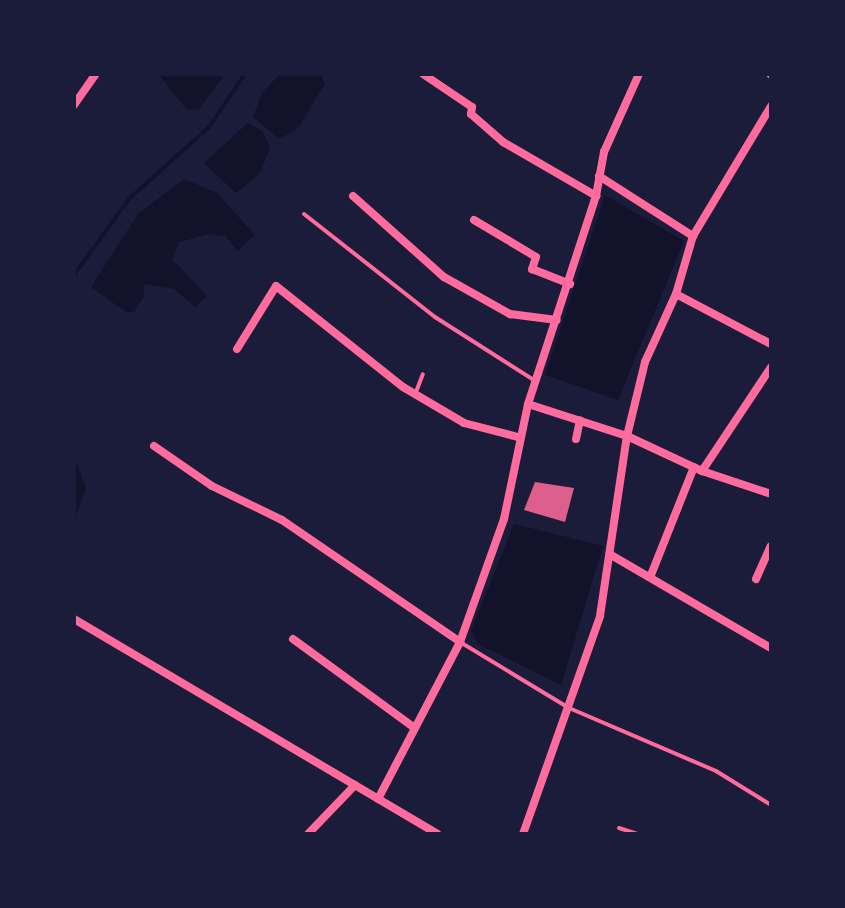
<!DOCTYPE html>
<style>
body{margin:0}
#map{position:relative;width:845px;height:908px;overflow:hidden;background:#1b1b3a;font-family:"Exo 2",sans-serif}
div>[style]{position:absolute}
.water>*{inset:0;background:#12122b}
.stream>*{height:4px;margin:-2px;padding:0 2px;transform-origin:2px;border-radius:2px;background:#12122b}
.building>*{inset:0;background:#dd5f8e}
.service>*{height:4px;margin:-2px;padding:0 2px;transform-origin:2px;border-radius:2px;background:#ff6b9d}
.minor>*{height:8px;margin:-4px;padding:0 4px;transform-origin:4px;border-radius:4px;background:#ff6b9d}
span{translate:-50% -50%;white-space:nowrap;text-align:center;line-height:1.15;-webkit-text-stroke:6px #1b1b3a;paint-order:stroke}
.frame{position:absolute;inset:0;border:76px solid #1b1b3a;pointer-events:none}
</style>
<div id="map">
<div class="water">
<div style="clip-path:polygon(158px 74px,225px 74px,199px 109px,187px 110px)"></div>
<div style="clip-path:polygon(280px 74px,321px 74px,325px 84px,298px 128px,279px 139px,253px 117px,262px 93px)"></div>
<div style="clip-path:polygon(248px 123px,263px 132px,270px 148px,260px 173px,236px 193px,204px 163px)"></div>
<div style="clip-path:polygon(184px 179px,217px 193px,255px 235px,238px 251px,225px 236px,209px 234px,179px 242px,172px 259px,207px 296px,195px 307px,174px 289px,144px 284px,144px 296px,134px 312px,126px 312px,91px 287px,138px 214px)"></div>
<div style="clip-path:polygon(605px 195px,684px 241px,618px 400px,545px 375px)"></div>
<div style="clip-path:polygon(74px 457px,86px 488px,74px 521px)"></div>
<div style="clip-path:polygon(514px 524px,603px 546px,561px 685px,478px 644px,471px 631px)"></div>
</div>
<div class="stream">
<div style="left:74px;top:275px;width:94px;rotate:-54.1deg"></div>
<div style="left:129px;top:199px;width:108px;rotate:-42deg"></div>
<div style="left:209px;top:127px;width:64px;rotate:-55.8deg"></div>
</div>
<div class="building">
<div style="clip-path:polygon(535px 482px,574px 488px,565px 522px,524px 510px)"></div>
</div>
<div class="service">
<div style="left:304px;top:214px;width:167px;rotate:38.2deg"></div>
<div style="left:435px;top:317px;width:117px;rotate:32.5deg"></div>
<div style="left:416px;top:392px;width:19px;rotate:-69deg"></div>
<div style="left:460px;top:642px;width:127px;rotate:31.2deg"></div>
<div style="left:569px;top:708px;width:160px;rotate:23.2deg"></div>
<div style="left:716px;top:771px;width:65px;rotate:31.7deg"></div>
<div style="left:619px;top:828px;width:20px;rotate:18deg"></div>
</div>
<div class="minor">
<div style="left:423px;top:74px;width:59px;rotate:34deg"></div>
<div style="left:472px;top:107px;width:7px;rotate:98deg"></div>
<div style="left:471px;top:114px;width:43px;rotate:41.2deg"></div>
<div style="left:503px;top:142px;width:108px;rotate:30.1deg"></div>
<div style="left:770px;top:74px;width:1px;rotate:45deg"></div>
<div style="left:74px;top:105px;width:38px;rotate:-55deg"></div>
<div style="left:599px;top:176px;width:112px;rotate:32.6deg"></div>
<div style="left:353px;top:196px;width:122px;rotate:41.7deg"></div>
<div style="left:444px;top:277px;width:76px;rotate:29.3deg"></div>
<div style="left:510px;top:314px;width:47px;rotate:7.3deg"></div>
<div style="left:474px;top:220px;width:72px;rotate:30.8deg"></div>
<div style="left:536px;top:257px;width:13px;rotate:108deg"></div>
<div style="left:532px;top:269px;width:41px;rotate:21.5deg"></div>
<div style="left:676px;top:294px;width:107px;rotate:27.8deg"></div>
<div style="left:237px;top:349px;width:74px;rotate:-58.2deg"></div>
<div style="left:276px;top:286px;width:162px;rotate:38.5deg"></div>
<div style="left:403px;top:387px;width:71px;rotate:30.5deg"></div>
<div style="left:464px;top:423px;width:56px;rotate:14.5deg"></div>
<div style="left:528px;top:404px;width:104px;rotate:17.9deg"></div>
<div style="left:627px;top:436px;width:83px;rotate:25deg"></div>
<div style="left:702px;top:471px;width:73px;rotate:18.4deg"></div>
<div style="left:576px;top:439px;width:19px;rotate:-78deg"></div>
<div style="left:154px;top:446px;width:70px;rotate:34.6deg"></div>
<div style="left:212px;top:486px;width:78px;rotate:25.9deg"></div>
<div style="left:282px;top:520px;width:216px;rotate:34.4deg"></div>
<div style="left:702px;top:471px;width:125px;rotate:-56.4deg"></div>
<div style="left:611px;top:555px;width:185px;rotate:30.2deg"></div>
<div style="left:651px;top:575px;width:116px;rotate:-68.3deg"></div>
<div style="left:756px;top:579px;width:36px;rotate:-66deg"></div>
<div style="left:74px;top:619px;width:422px;rotate:30.6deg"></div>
<div style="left:293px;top:639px;width:147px;rotate:36.2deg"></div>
<div style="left:378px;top:799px;width:177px;rotate:-62.4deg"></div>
<div style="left:460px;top:642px;width:131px;rotate:-70.3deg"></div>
<div style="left:504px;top:519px;width:117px;rotate:-78.2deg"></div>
<div style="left:528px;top:404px;width:219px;rotate:-71.9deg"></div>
<div style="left:596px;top:196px;width:45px;rotate:-79.7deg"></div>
<div style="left:604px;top:152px;width:85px;rotate:-65.8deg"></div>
<div style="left:308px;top:834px;width:68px;rotate:-46.2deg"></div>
<div style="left:523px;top:834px;width:231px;rotate:-70.5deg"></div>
<div style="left:600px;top:616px;width:182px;rotate:-81.5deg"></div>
<div style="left:627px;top:436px;width:76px;rotate:-76.3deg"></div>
<div style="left:645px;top:362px;width:75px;rotate:-65.5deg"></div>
<div style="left:676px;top:294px;width:60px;rotate:-73.7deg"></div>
<div style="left:693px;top:236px;width:152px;rotate:-59deg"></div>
</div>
<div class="frame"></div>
</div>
